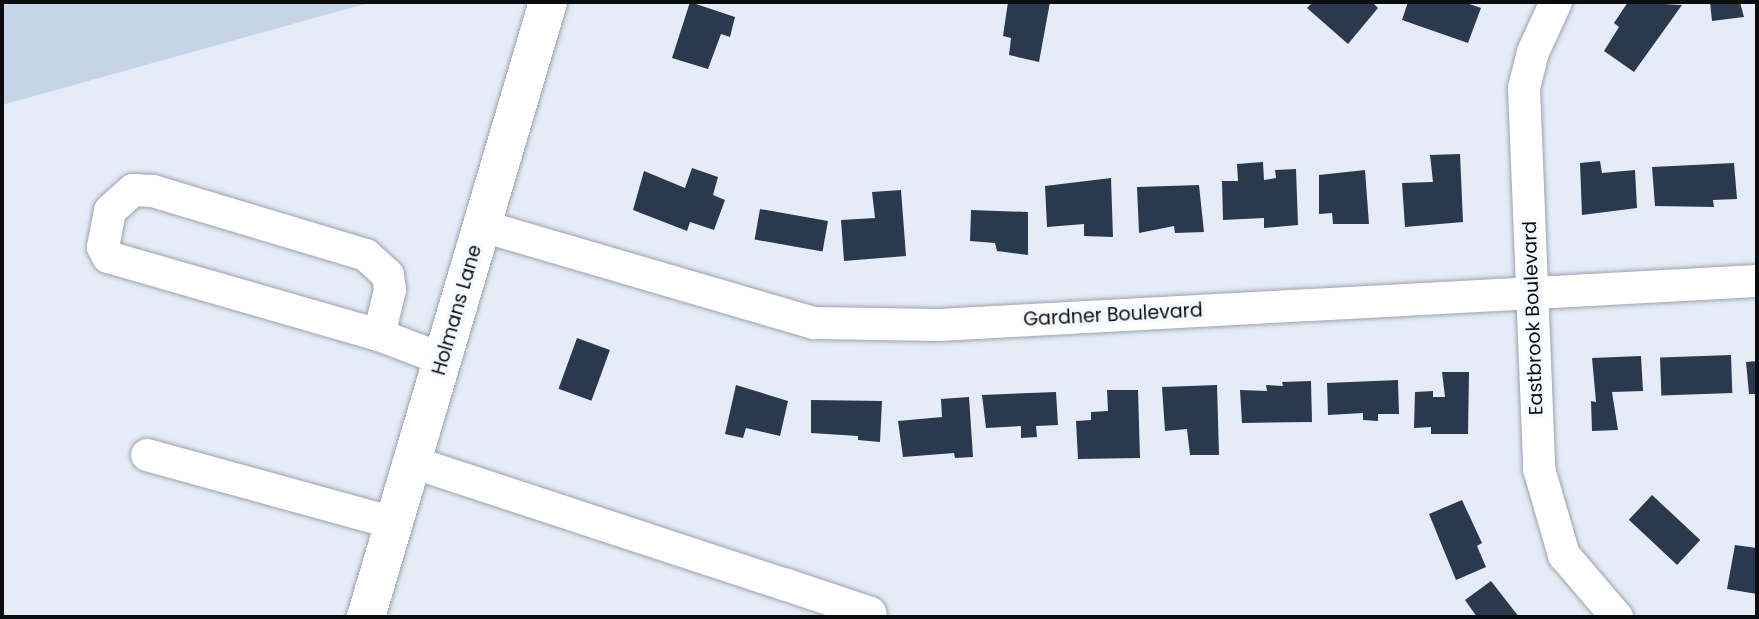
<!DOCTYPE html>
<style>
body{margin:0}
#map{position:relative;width:1759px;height:619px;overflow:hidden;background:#e5ecf7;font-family:Poppins,sans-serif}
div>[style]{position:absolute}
.green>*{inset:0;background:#c6d4e8}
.building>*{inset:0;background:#2b394e;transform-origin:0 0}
.roads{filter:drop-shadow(0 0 2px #9ba2ad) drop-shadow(0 0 2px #9ba2ad)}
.minor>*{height:32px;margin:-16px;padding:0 16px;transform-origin:16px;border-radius:16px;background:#fff}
.major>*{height:38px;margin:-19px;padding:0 19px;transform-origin:19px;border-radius:19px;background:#fff}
span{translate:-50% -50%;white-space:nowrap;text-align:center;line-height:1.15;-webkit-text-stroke:7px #f6f9fd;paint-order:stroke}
.street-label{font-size:19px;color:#0a0c10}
.frame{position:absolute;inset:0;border:4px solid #0a0c10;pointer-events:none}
</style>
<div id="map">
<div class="green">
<div style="clip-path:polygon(2px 2px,372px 2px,2px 105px)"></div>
</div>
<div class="building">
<div style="clip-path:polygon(690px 2px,735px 17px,730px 37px,721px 34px,708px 69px,672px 58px)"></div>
<div style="clip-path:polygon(1008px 2px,1050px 2px,1039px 62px,1009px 55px,1011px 38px,1003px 36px)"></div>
<div style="clip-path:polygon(1313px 2px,1372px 2px,1378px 8px,1348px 44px,1307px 8px)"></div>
<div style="clip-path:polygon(1408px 2px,1464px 2px,1481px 8px,1468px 43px,1402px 20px)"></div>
<div style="clip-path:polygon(1628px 2px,1682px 5px,1634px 72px,1604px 51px,1619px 27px,1614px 23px)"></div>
<div style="clip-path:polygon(1710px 2px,1740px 2px,1744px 17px,1712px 21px)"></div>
<div style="clip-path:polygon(1460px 154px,1463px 222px,1405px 227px,1402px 183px,1433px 182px,1430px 155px)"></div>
<div style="clip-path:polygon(1600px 161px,1602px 173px,1635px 170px,1637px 208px,1582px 215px,1580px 163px)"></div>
<div style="clip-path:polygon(1263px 162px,1264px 180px,1276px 178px,1275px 170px,1296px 169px,1298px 225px,1264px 228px,1264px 218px,1223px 220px,1222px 181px,1238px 181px,1237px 164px)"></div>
<div style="clip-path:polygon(1734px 163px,1737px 199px,1713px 200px,1714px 207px,1655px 206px,1652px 167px)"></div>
<div style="clip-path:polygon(692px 168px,718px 177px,713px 195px,725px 200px,714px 230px,690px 222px,687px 231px,633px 210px,644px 171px,685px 188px)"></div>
<div style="clip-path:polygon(1365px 170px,1369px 224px,1333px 224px,1332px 213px,1319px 214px,1319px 175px)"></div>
<div style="clip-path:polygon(1111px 178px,1113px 237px,1084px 236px,1084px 224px,1047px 227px,1045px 186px)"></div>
<div style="clip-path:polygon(1199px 185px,1204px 232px,1175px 233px,1174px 226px,1139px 233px,1137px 187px)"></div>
<div style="clip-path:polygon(901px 190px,906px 256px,844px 261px,841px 220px,875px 218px,872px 192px)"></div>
<div style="left:760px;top:209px;width:69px;height:31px;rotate:10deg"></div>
<div style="clip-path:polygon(971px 210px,1028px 212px,1028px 255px,997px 251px,995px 243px,970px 241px)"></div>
<div style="left:577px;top:338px;width:35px;height:54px;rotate:20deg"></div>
<div style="left:1731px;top:355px;width:38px;height:71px;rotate:88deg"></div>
<div style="clip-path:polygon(1641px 356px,1643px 391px,1612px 392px,1618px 430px,1592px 431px,1591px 401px,1596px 402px,1592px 358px)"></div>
<div style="clip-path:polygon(1757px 361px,1757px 394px,1749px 394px,1746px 362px)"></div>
<div style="clip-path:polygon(1442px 372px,1469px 372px,1468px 434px,1431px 434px,1431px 427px,1414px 428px,1415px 392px,1433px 391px,1433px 397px,1445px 397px)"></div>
<div style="clip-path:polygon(1398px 380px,1399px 414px,1378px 414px,1378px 421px,1363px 420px,1363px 413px,1328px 415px,1327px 383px)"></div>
<div style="clip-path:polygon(1311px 381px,1312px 422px,1242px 423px,1240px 390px,1267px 391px,1266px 385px,1283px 386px,1282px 382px)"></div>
<div style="clip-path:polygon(736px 385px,788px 401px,780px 436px,746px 428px,743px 438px,725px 434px)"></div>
<div style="clip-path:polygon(1217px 385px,1219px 455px,1190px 455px,1187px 429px,1165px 431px,1162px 387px)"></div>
<div style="clip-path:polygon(1107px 390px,1138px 390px,1140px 458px,1078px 459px,1076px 421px,1091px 420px,1091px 412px,1108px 411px)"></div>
<div style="clip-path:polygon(1056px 392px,1058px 425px,1036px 426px,1037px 437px,1021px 438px,1021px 426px,986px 428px,982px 395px)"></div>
<div style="clip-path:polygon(969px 397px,973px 457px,955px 458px,954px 453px,903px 457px,898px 421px,942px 417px,941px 399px)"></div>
<div style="clip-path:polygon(811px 400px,882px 401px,880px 442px,858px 440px,858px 436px,811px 433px)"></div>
<div style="left:1652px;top:495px;width:66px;height:34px;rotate:43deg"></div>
<div style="clip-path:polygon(1462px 500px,1482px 543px,1477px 546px,1486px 567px,1456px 580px,1429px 514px)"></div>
<div style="clip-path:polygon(1735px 545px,1757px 548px,1757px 594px,1727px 589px)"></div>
<div style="clip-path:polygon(1491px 581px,1519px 617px,1477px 617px,1465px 600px)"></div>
</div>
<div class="roads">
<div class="minor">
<div style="left:1556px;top:2px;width:55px;rotate:114.7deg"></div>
<div style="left:1533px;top:52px;width:37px;rotate:104deg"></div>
<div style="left:1524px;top:88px;width:381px;rotate:87.7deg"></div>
<div style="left:1539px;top:469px;width:90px;rotate:73.8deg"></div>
<div style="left:1564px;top:555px;width:82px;rotate:49.5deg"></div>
<div style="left:482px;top:226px;width:346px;rotate:16.3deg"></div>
<div style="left:814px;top:323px;width:125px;rotate:0.9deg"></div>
<div style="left:939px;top:325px;width:819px;rotate:-3.08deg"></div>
<div style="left:379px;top:335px;width:46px;rotate:-76.3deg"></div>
<div style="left:390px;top:290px;width:15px;rotate:-98deg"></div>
<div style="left:388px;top:275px;width:30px;rotate:-138deg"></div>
<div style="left:366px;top:255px;width:223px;rotate:-163.3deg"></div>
<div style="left:152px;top:191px;width:19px;rotate:-177deg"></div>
<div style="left:133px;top:190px;width:31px;rotate:138deg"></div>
<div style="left:110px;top:211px;width:37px;rotate:101deg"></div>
<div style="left:103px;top:247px;width:11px;rotate:63deg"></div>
<div style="left:108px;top:257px;width:282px;rotate:16.1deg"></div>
<div style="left:379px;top:335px;width:67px;rotate:20.9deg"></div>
<div style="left:147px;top:455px;width:256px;rotate:15.4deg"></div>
<div style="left:412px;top:462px;width:391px;rotate:18.2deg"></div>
<div style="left:784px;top:584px;width:91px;rotate:18.6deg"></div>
<div style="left:870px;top:613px;width:4px;rotate:76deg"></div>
</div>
<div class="major">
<div style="left:366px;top:617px;width:641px;rotate:-73.51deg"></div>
</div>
</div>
<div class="street-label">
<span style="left:457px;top:310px;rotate:-74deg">Holmans Lane</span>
<span style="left:1113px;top:315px;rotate:-3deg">Gardner Boulevard</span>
<span style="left:1533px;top:318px;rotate:-92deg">Eastbrook Boulevard</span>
</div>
<div class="frame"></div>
</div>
